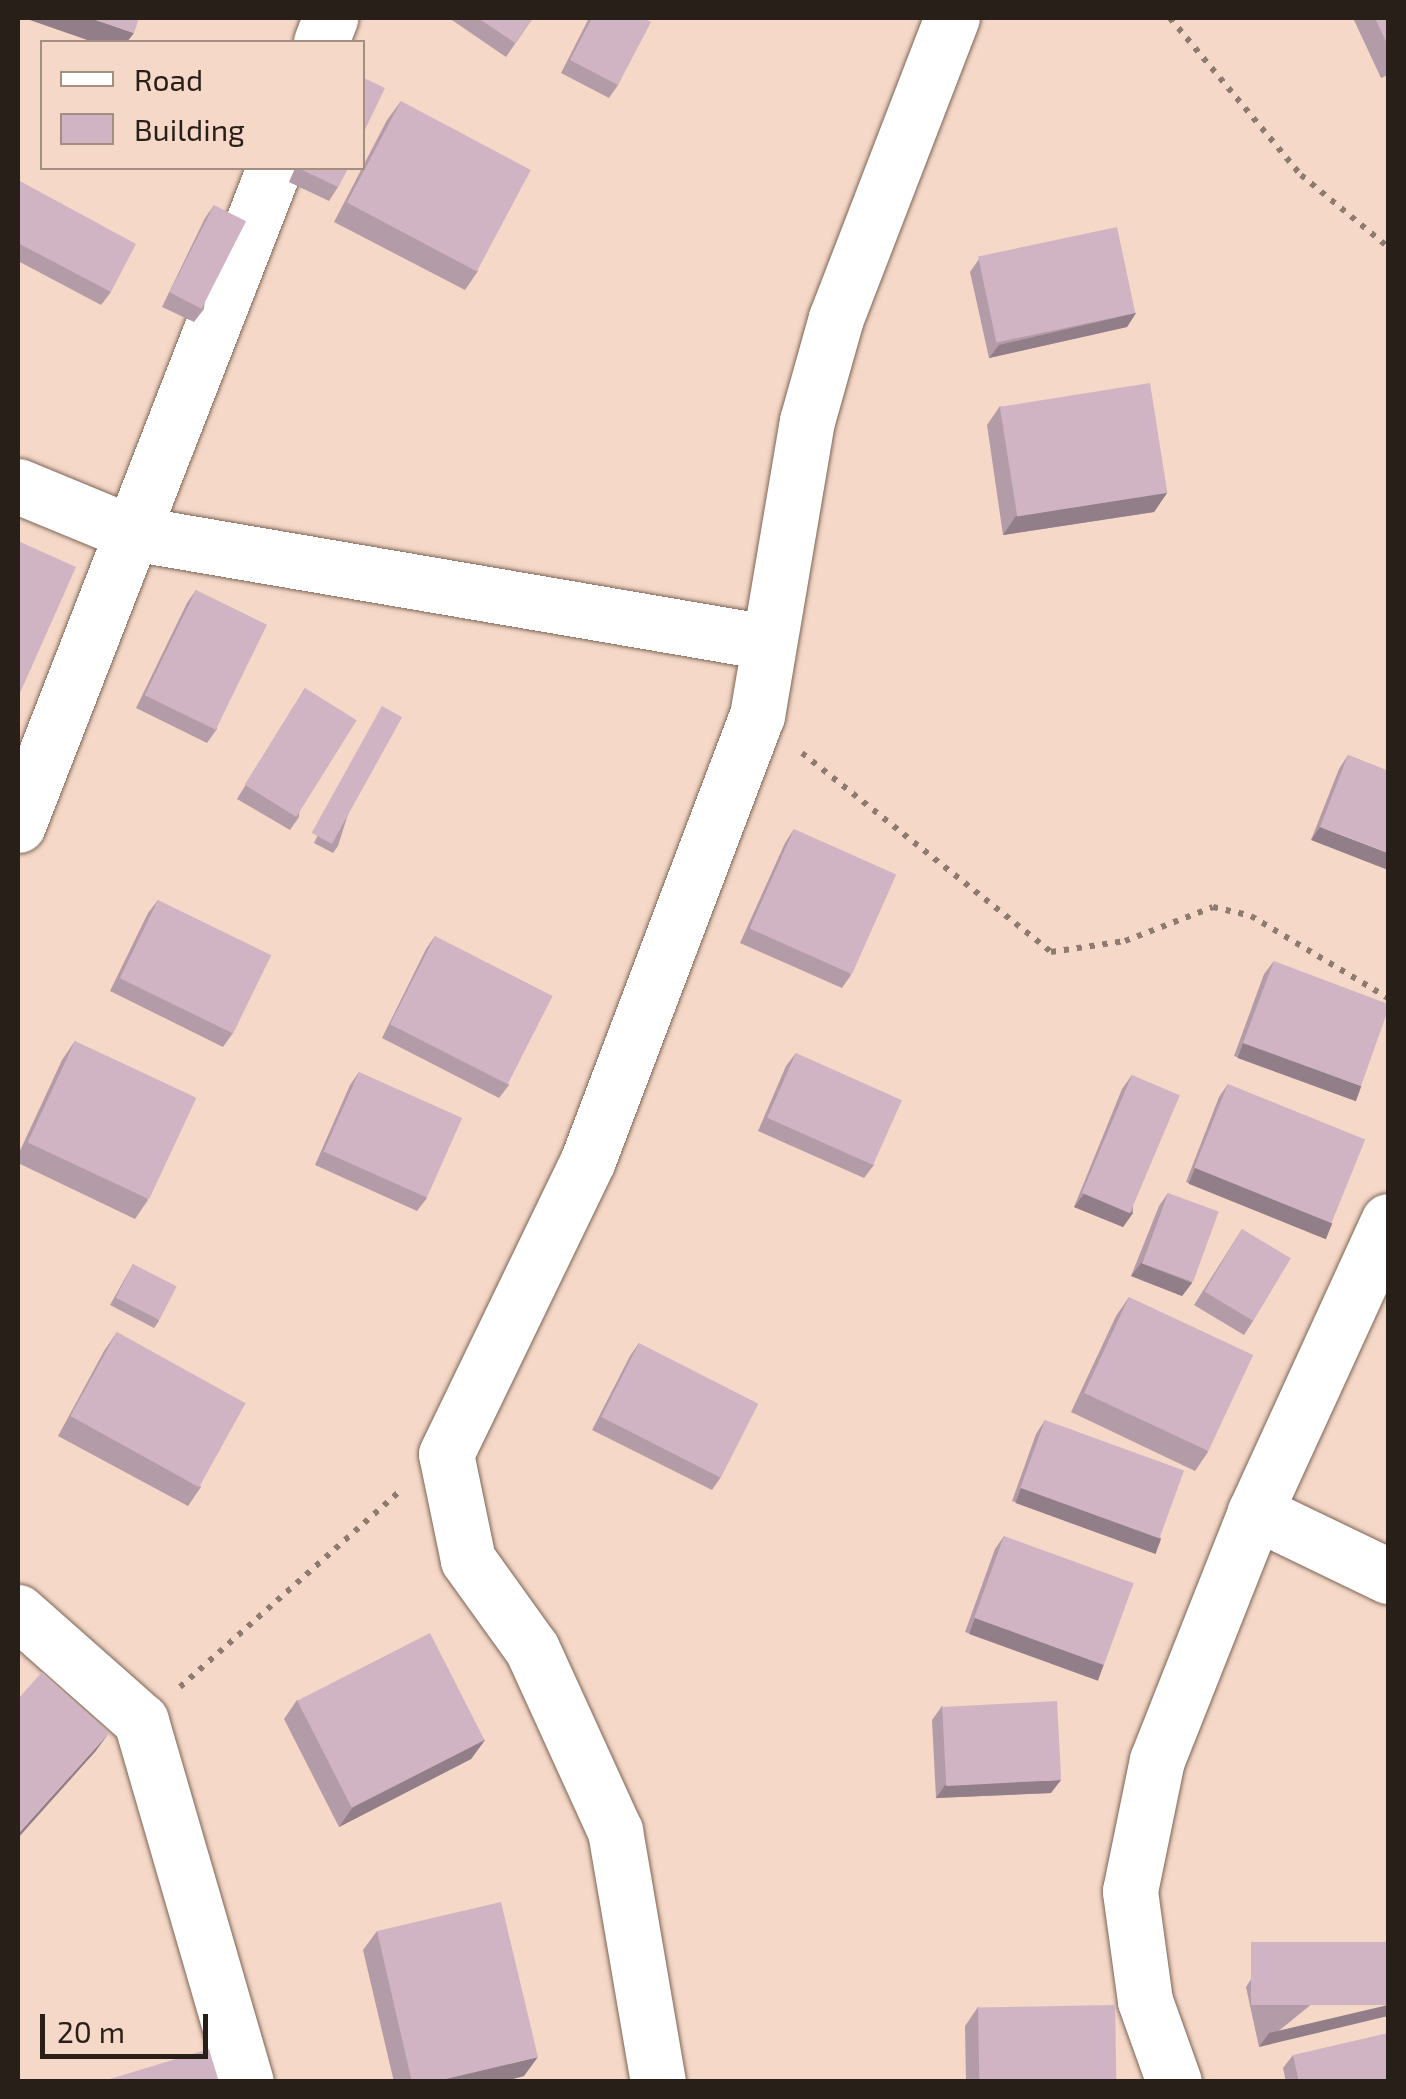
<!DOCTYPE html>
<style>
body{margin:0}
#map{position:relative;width:1406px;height:2099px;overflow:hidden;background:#f5d8c8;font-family:"Exo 2",sans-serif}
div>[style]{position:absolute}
.path>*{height:6px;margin-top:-3px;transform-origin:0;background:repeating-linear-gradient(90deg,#8e7b70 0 5px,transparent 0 13px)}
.roads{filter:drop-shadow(0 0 2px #7d6556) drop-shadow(0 0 2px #7d6556)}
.minor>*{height:55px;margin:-27.5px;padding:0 27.5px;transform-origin:27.5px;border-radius:27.5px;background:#fff}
.wall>*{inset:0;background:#b49ba8}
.shaded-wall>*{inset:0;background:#927e88;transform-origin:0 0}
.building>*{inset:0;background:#d1b4c3;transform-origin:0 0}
span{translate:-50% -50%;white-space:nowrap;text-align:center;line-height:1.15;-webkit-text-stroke:9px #f5d8c8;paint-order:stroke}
.frame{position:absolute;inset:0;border:20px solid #291f19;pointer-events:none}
.legend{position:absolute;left:40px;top:40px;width:325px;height:130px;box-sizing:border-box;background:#f5d8c8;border:2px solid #a38e82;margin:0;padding:12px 18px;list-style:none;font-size:30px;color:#291f19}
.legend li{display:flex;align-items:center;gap:20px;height:50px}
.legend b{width:50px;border:2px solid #a38e82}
.scale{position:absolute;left:40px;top:2014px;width:168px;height:45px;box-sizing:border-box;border:5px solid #291f19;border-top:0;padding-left:12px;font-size:30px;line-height:35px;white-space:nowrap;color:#291f19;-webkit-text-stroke:8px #f5d8c8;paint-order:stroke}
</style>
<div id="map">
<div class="path">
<div style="left:1170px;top:18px;width:204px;rotate:50.2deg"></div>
<div style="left:1301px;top:175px;width:113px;rotate:39.6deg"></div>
<div style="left:802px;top:753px;width:319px;rotate:38.6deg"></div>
<div style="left:1051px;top:952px;width:75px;rotate:-8.5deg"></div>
<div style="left:1125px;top:941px;width:94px;rotate:-21.1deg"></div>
<div style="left:1213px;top:907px;width:39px;rotate:13deg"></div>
<div style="left:1251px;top:916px;width:160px;rotate:30.9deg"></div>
<div style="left:180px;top:1687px;width:292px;rotate:-41.7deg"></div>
</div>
<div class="roads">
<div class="minor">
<div style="left:321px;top:42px;width:26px;rotate:-69deg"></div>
<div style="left:18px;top:486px;width:123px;rotate:22.4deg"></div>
<div style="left:132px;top:533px;width:644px;rotate:9.74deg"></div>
<div style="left:18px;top:825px;width:705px;rotate:-68.71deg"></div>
<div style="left:1255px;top:1512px;width:148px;rotate:25.7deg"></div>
<div style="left:18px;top:1612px;width:164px;rotate:41.5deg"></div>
<div style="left:141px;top:1721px;width:376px;rotate:73.8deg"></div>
<div style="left:658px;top:2082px;width:255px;rotate:-99.7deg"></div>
<div style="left:615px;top:1831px;width:200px;rotate:-114.5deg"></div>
<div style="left:532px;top:1649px;width:110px;rotate:-125.7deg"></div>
<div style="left:468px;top:1560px;width:108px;rotate:-101.7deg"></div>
<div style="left:446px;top:1454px;width:326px;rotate:-64.2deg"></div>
<div style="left:588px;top:1160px;width:475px;rotate:-69.2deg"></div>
<div style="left:757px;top:716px;width:299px;rotate:-80.4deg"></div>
<div style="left:807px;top:421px;width:107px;rotate:-74.3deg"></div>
<div style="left:836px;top:318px;width:322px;rotate:-68.9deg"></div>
<div style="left:1174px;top:2082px;width:86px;rotate:-109.7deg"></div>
<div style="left:1145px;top:2001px;width:111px;rotate:-97.8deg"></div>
<div style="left:1130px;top:1891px;width:134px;rotate:-78.4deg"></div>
<div style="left:1157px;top:1760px;width:267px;rotate:-68.4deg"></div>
<div style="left:1255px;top:1512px;width:320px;rotate:-65.4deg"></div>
</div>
</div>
<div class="wall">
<div style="clip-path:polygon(449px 18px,533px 18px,506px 57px)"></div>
<div style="clip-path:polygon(589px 18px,643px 18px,618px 85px,609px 98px,561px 73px)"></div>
<div style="clip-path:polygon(1353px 18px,1388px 18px,1388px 75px,1381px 78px)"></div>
<div style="clip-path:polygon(401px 101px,478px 271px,465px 290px,334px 222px,387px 120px)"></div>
<div style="clip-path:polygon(295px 168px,348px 168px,338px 187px,329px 201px,289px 182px)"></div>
<div style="clip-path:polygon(18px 180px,111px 292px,101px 305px,18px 261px)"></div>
<div style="clip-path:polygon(214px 205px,204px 309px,194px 322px,162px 307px,205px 218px)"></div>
<div style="clip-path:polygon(979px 259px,1136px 313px,1127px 327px,989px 358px,970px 272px)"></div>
<div style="clip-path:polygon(1000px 406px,1167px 493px,1154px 512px,1003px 535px,987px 425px)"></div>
<div style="clip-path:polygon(196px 590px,217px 729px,207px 743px,136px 708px,187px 603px)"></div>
<div style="clip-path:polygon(305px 688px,299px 817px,290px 830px,237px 799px)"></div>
<div style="clip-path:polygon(382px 706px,338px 846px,333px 853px,314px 843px)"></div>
<div style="clip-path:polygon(1348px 755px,1388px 771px,1311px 840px,1339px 769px)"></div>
<div style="clip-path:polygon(794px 829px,851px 975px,842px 988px,740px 943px,785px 843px)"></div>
<div style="clip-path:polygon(158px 900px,233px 1033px,223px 1047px,110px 991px,148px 913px)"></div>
<div style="clip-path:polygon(435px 936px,509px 1085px,499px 1098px,382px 1038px,426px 949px)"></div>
<div style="clip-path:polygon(1274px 961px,1351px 1099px,1234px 1056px,1264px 974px)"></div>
<div style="clip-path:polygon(75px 1041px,148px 1200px,135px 1219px,18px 1163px,18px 1155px,62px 1060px)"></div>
<div style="clip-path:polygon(796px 1053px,874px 1165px,864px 1178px,758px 1131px,786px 1066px)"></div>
<div style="clip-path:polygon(359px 1072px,427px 1198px,417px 1211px,315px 1165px,350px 1085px)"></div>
<div style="clip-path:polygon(1132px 1075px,1133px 1213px,1123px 1227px,1074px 1207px,1122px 1089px)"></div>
<div style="clip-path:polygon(1228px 1084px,1332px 1224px,1323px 1237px,1186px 1182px,1219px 1097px)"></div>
<div style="clip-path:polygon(1168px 1193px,1192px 1283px,1182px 1296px,1131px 1276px,1159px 1206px)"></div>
<div style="clip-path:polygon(1242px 1229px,1253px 1321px,1244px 1335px,1194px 1305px)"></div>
<div style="clip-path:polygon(133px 1264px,159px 1321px,154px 1328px,110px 1305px)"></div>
<div style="clip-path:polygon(1129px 1297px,1208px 1452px,1195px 1471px,1071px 1412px,1116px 1316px)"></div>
<div style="clip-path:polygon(117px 1332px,201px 1487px,188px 1506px,58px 1436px,104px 1351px)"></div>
<div style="clip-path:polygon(639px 1343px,721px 1477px,712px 1490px,592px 1430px,630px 1356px)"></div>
<div style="clip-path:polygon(1045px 1420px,1161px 1538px,1151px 1552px,1012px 1501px,1036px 1434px)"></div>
<div style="clip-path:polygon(1004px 1536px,1104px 1665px,1095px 1678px,965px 1632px,995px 1549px)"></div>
<div style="clip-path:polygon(297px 1700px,485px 1740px,471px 1759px,339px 1827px,284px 1719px)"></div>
<div style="clip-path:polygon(942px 1706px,1051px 1793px,936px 1798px,932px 1720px)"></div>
<div style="clip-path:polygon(377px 1931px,524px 2076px,501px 2082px,394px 2082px,363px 1950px)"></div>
<div style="clip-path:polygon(1388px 1942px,1259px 2047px,1246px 1987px,1255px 1973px)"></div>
<div style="clip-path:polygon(978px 2007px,1117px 2082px,966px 2082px,965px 2026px)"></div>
<div style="clip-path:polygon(1293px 2055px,1388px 2082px,1286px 2082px,1283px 2068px)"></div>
</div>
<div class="shaded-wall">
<div style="clip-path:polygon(24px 18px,90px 18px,134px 33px,127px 42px,93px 42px)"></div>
<div style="clip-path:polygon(1136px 313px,1127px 327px,989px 358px,999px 345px)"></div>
<div style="clip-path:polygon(1167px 493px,1154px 512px,1003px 535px,1016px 516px)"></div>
<div style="clip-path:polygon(1320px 827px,1388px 853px,1388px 870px,1311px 840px)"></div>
<div style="left:1243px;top:1043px;width:126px;height:16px;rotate:20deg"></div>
<div style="left:1195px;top:1168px;width:148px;height:17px;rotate:22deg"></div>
<div style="clip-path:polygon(1084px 1194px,1133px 1213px,1123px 1227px,1074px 1207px)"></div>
<div style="clip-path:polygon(1141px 1263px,1192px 1283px,1182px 1296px,1131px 1276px)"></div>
<div style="left:1021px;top:1488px;width:149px;height:16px;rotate:20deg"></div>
<div style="left:975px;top:1618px;width:137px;height:17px;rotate:20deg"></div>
<div style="clip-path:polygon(109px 1733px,95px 1752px,18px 1838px,18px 1834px)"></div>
<div style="clip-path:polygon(485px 1740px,471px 1759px,339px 1827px,352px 1808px)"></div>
<div style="clip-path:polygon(1061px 1780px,1051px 1793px,936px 1798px,945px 1785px)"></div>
<div style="clip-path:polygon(1388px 2005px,1388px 2016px,1259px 2047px,1269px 2033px)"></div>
<div style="clip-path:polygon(538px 2057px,524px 2076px,501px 2082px,433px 2082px)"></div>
</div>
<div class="building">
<div style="clip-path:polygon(90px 18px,139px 18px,134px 33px)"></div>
<div style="clip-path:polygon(478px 18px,533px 18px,515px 43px)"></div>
<div style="clip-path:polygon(592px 18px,643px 18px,651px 22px,618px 85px,570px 60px)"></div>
<div style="clip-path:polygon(1375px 18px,1388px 18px,1388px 46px)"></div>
<div style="clip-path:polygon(362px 77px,385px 88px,362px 136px)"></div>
<div style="left:401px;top:101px;width:147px;height:115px;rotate:28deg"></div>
<div style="clip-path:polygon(298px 168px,348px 168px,338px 187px)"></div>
<div style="clip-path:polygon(18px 180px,136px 244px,111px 292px,18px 243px)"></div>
<div style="left:214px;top:205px;width:36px;height:98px;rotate:27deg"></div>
<div style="left:1117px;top:227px;width:88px;height:142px;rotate:78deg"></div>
<div style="left:1150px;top:383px;width:111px;height:152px;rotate:81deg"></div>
<div style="clip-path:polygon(18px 541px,76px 567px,20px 693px,18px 691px)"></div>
<div style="left:196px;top:590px;width:79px;height:117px;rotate:26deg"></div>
<div style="left:305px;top:688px;width:61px;height:114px;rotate:32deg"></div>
<div style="left:382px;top:706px;width:23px;height:145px;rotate:29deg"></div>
<div style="clip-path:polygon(1348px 755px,1388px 771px,1388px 853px,1320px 827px)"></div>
<div style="left:794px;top:829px;width:112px;height:109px;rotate:24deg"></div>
<div style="left:158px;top:900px;width:126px;height:87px;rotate:26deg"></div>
<div style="left:435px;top:936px;width:132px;height:99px;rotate:27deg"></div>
<div style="clip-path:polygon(1274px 961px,1388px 1004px,1388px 1010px,1361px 1086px,1243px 1043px)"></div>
<div style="left:75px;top:1041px;width:134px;height:112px;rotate:25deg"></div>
<div style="left:796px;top:1053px;width:116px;height:71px;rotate:24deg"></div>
<div style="left:359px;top:1072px;width:113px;height:87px;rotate:24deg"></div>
<div style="left:1132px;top:1075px;width:52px;height:128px;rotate:23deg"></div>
<div style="left:1228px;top:1084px;width:148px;height:90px;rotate:22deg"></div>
<div style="left:1168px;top:1193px;width:54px;height:75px;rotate:20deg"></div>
<div style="left:1242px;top:1229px;width:57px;height:73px;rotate:31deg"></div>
<div style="left:133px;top:1264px;width:49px;height:38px;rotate:27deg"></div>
<div style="left:1129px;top:1297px;width:137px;height:106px;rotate:25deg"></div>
<div style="left:117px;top:1332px;width:147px;height:96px;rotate:29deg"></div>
<div style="left:639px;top:1343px;width:134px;height:83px;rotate:27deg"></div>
<div style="left:1045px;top:1420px;width:148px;height:72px;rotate:20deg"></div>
<div style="left:1004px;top:1536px;width:138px;height:87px;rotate:20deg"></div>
<div style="left:430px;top:1633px;width:120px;height:149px;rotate:63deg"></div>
<div style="clip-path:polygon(42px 1672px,109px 1733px,18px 1834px,18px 1699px)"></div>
<div style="left:1057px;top:1701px;width:79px;height:115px;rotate:87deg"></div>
<div style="clip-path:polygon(501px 1902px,538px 2057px,433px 2082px,412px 2082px,377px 1931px)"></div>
<div style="left:1388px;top:1942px;width:63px;height:137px;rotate:90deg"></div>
<div style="left:1115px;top:2005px;width:77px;height:137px;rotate:89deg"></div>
<div style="clip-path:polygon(1388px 2033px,1388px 2082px,1299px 2082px,1293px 2055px)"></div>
<div style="clip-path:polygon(209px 2049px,219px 2082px,100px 2082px)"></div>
</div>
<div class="frame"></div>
<ul class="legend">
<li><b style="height:12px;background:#fff"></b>Road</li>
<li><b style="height:28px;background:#d1b4c3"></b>Building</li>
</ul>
<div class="scale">20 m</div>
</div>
